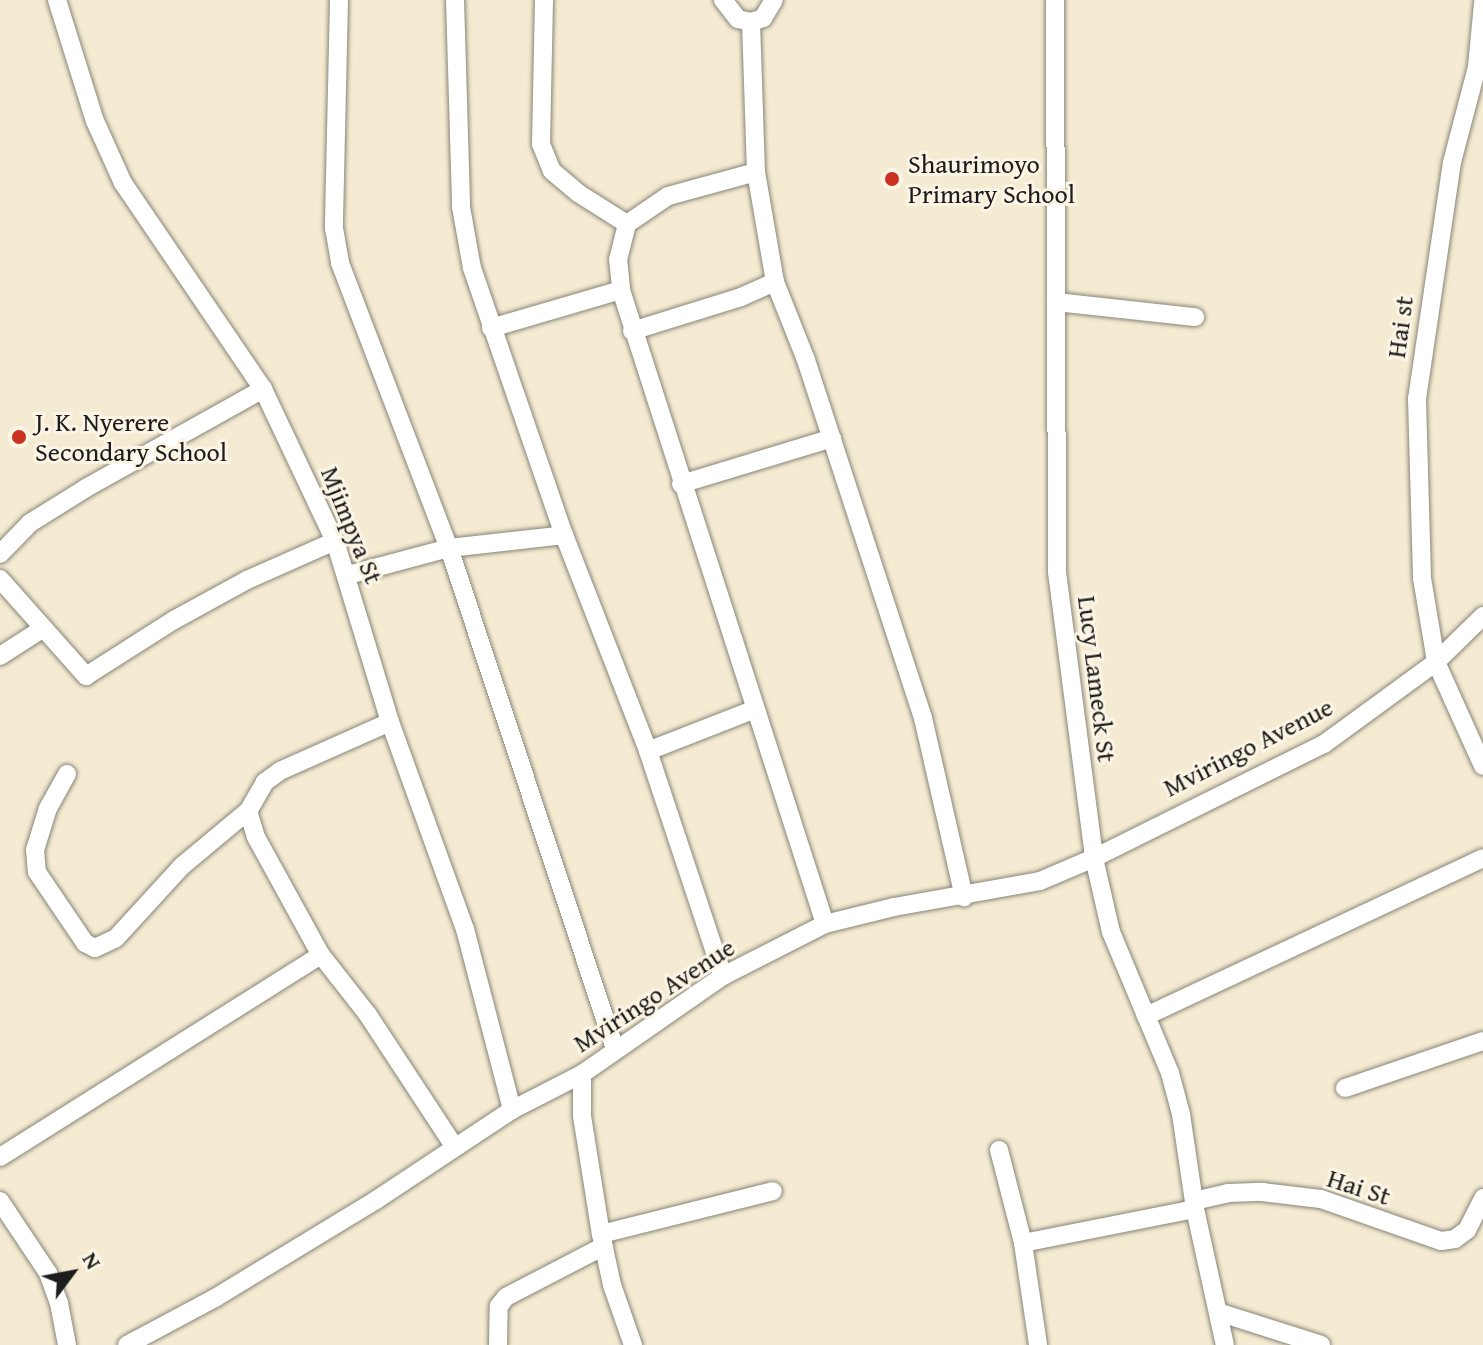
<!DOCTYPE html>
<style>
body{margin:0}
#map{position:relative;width:1483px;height:1345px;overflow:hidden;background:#f4ebd2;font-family:"Gentium Book Plus",serif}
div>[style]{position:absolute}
.roads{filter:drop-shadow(0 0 2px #888477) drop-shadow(0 0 2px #888477)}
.minor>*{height:18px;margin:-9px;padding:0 9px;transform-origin:9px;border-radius:9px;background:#fff}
.dots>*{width:22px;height:22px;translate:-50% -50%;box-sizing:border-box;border:4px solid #fcf5e5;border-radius:50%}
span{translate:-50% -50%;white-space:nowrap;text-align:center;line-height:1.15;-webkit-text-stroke:6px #fcf5e5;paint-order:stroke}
.poi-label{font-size:26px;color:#1c1c1c}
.left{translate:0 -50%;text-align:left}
.street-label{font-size:26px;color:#1c1c1c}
.north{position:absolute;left:32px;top:1233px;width:80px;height:80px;-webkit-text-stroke:6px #fcf5e5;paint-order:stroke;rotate:58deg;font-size:22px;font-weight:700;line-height:32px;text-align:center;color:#1c1c1c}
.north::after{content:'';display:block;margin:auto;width:28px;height:36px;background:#1c1c1c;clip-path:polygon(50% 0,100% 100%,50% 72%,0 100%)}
</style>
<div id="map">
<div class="roads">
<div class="minor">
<div style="left:57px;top:0;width:127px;rotate:72.6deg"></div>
<div style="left:95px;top:121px;width:68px;rotate:65.7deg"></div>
<div style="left:123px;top:183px;width:249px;rotate:55.8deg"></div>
<div style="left:263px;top:389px;width:168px;rotate:64.7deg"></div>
<div style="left:335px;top:541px;width:189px;rotate:73.1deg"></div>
<div style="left:390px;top:722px;width:220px;rotate:70.1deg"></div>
<div style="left:465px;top:929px;width:187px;rotate:75.4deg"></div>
<div style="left:339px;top:0;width:228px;rotate:91.3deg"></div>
<div style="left:334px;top:228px;width:36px;rotate:80deg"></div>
<div style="left:340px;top:263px;width:305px;rotate:69.1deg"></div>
<div style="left:449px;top:548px;width:528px;rotate:71.67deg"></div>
<div style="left:455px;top:0;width:207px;rotate:88.3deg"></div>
<div style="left:461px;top:207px;width:62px;rotate:79.8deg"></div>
<div style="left:472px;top:268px;width:282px;rotate:71deg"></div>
<div style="left:564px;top:535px;width:232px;rotate:68.7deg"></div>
<div style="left:648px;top:751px;width:237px;rotate:71.6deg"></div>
<div style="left:544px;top:0;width:144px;rotate:91.2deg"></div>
<div style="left:541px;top:144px;width:29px;rotate:68deg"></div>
<div style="left:552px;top:171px;width:34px;rotate:40deg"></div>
<div style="left:578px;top:193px;width:58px;rotate:32.3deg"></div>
<div style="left:723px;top:0;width:24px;rotate:52deg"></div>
<div style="left:738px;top:19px;width:13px;rotate:13deg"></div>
<div style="left:751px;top:22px;width:13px;rotate:-18deg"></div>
<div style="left:763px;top:18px;width:21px;rotate:-59deg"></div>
<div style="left:1055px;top:0;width:572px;rotate:89.8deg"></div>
<div style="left:1057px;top:572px;width:288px;rotate:82.6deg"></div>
<div style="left:1094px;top:858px;width:76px;rotate:77.1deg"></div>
<div style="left:1111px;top:932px;width:153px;rotate:67.3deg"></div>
<div style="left:1170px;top:1073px;width:42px;rotate:75deg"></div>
<div style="left:1181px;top:1114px;width:96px;rotate:81.6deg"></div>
<div style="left:1195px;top:1209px;width:139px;rotate:77.6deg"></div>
<div style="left:1483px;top:3px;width:64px;rotate:95.4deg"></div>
<div style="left:1477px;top:67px;width:98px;rotate:104.7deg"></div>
<div style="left:1452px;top:162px;width:240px;rotate:98.4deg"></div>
<div style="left:1417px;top:399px;width:179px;rotate:88.4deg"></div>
<div style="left:1422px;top:578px;width:85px;rotate:80.5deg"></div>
<div style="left:1436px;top:662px;width:114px;rotate:65.7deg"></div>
<div style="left:751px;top:22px;width:150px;rotate:88.1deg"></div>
<div style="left:756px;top:172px;width:112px;rotate:80.2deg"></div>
<div style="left:775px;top:282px;width:84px;rotate:68.3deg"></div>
<div style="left:806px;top:360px;width:377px;rotate:71.9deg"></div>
<div style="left:923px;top:718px;width:184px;rotate:77.1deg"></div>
<div style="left:756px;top:172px;width:91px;rotate:164.7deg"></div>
<div style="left:668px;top:196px;width:50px;rotate:145.7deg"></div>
<div style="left:627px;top:224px;width:36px;rotate:104deg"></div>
<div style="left:618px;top:259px;width:31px;rotate:84deg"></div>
<div style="left:621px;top:290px;width:666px;rotate:72.16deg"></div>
<div style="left:1056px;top:302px;width:140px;rotate:6.2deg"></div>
<div style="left:491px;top:328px;width:135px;rotate:-16.3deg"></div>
<div style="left:632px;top:331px;width:114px;rotate:-17.3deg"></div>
<div style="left:741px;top:297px;width:37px;rotate:-24deg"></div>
<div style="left:681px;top:484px;width:158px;rotate:-16.9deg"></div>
<div style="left:0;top:554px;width:43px;rotate:-45.9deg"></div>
<div style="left:30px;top:523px;width:66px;rotate:-32deg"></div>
<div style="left:86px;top:488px;width:203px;rotate:-29.2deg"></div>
<div style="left:348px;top:575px;width:105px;rotate:-15deg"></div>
<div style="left:449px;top:548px;width:116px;rotate:-6.4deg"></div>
<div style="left:0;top:579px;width:130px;rotate:48.4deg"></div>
<div style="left:86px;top:676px;width:104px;rotate:-32.5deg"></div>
<div style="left:174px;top:620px;width:83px;rotate:-28.7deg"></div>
<div style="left:247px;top:580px;width:96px;rotate:-23.9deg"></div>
<div style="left:0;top:656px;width:50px;rotate:-32.7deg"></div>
<div style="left:390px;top:722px;width:120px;rotate:156deg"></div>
<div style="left:280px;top:771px;width:19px;rotate:144deg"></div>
<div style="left:265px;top:782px;width:34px;rotate:120deg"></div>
<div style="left:248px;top:811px;width:27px;rotate:73deg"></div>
<div style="left:256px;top:837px;width:135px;rotate:61.2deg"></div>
<div style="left:321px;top:955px;width:76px;rotate:51.9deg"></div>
<div style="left:368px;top:1015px;width:157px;rotate:56.7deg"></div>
<div style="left:648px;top:751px;width:115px;rotate:-21.4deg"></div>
<div style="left:67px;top:774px;width:39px;rotate:119deg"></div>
<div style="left:48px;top:808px;width:44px;rotate:107.2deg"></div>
<div style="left:35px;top:850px;width:22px;rotate:85deg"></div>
<div style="left:37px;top:872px;width:86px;rotate:55.9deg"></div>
<div style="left:85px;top:943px;width:11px;rotate:27deg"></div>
<div style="left:95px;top:948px;width:23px;rotate:-25deg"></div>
<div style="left:116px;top:938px;width:98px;rotate:-47.5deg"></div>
<div style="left:182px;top:866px;width:86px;rotate:-39.8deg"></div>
<div style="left:1146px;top:1016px;width:372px;rotate:-25.1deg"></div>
<div style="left:582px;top:1074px;width:42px;rotate:90deg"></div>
<div style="left:582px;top:1116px;width:120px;rotate:80.9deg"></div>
<div style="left:601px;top:1234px;width:52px;rotate:77.8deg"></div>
<div style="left:612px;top:1285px;width:64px;rotate:70.7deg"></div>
<div style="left:1345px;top:1088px;width:146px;rotate:-18.8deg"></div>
<div style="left:999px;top:1150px;width:96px;rotate:75.5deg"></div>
<div style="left:1023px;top:1243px;width:103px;rotate:81.6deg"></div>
<div style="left:0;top:1157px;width:379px;rotate:-32.2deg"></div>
<div style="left:0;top:1201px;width:87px;rotate:56.3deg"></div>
<div style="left:48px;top:1273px;width:32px;rotate:70deg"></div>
<div style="left:59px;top:1303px;width:43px;rotate:79.2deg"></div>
<div style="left:1194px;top:1201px;width:35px;rotate:-13deg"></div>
<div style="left:1228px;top:1193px;width:34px;rotate:-2deg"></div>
<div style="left:1262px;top:1192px;width:59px;rotate:6.8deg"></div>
<div style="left:1321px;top:1199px;width:127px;rotate:19.3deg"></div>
<div style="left:1441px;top:1241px;width:14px;rotate:-8deg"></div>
<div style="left:1455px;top:1239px;width:15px;rotate:-37deg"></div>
<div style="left:1467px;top:1230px;width:36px;rotate:-63deg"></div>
<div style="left:601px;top:1234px;width:177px;rotate:-14deg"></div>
<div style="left:1023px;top:1243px;width:175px;rotate:-11.2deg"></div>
<div style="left:1221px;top:1313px;width:105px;rotate:17.7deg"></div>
<div style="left:127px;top:1345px;width:100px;rotate:-28.1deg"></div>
<div style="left:215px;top:1298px;width:188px;rotate:-31.3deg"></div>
<div style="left:376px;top:1200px;width:163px;rotate:-33.5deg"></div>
<div style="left:512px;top:1110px;width:79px;rotate:-27.2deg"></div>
<div style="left:582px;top:1074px;width:172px;rotate:-34.8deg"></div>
<div style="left:723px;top:976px;width:114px;rotate:-27deg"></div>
<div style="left:825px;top:924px;width:71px;rotate:-13.8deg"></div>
<div style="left:894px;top:907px;width:148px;rotate:-10.1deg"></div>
<div style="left:1040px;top:881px;width:59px;rotate:-23.1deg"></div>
<div style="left:1094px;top:858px;width:257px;rotate:-26.4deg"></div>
<div style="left:1324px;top:744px;width:139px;rotate:-36.2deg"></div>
<div style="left:1436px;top:662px;width:66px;rotate:-44.4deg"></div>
<div style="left:498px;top:1345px;width:39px;rotate:-89deg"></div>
<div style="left:499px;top:1306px;width:11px;rotate:-52deg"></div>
<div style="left:506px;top:1297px;width:110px;rotate:-27.5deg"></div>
</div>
</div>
<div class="dots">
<div style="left:892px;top:179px;background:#c8321e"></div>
<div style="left:19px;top:437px;background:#c8321e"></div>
</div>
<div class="poi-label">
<span class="left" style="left:908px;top:179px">Shaurimoyo<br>Primary School</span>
<span class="left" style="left:35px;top:437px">J. K. Nyerere<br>Secondary School</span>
</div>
<div class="street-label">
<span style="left:1400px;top:327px;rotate:-82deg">Hai st</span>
<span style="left:352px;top:525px;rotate:68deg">Mjimpya St</span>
<span style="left:1097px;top:679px;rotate:83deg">Lucy Lameck St</span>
<span style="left:1248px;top:747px;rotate:-27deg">Mviringo Avenue</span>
<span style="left:654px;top:995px;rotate:-33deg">Mviringo Avenue</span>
<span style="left:1359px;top:1187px;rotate:18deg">Hai St</span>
</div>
<div class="north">N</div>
</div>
